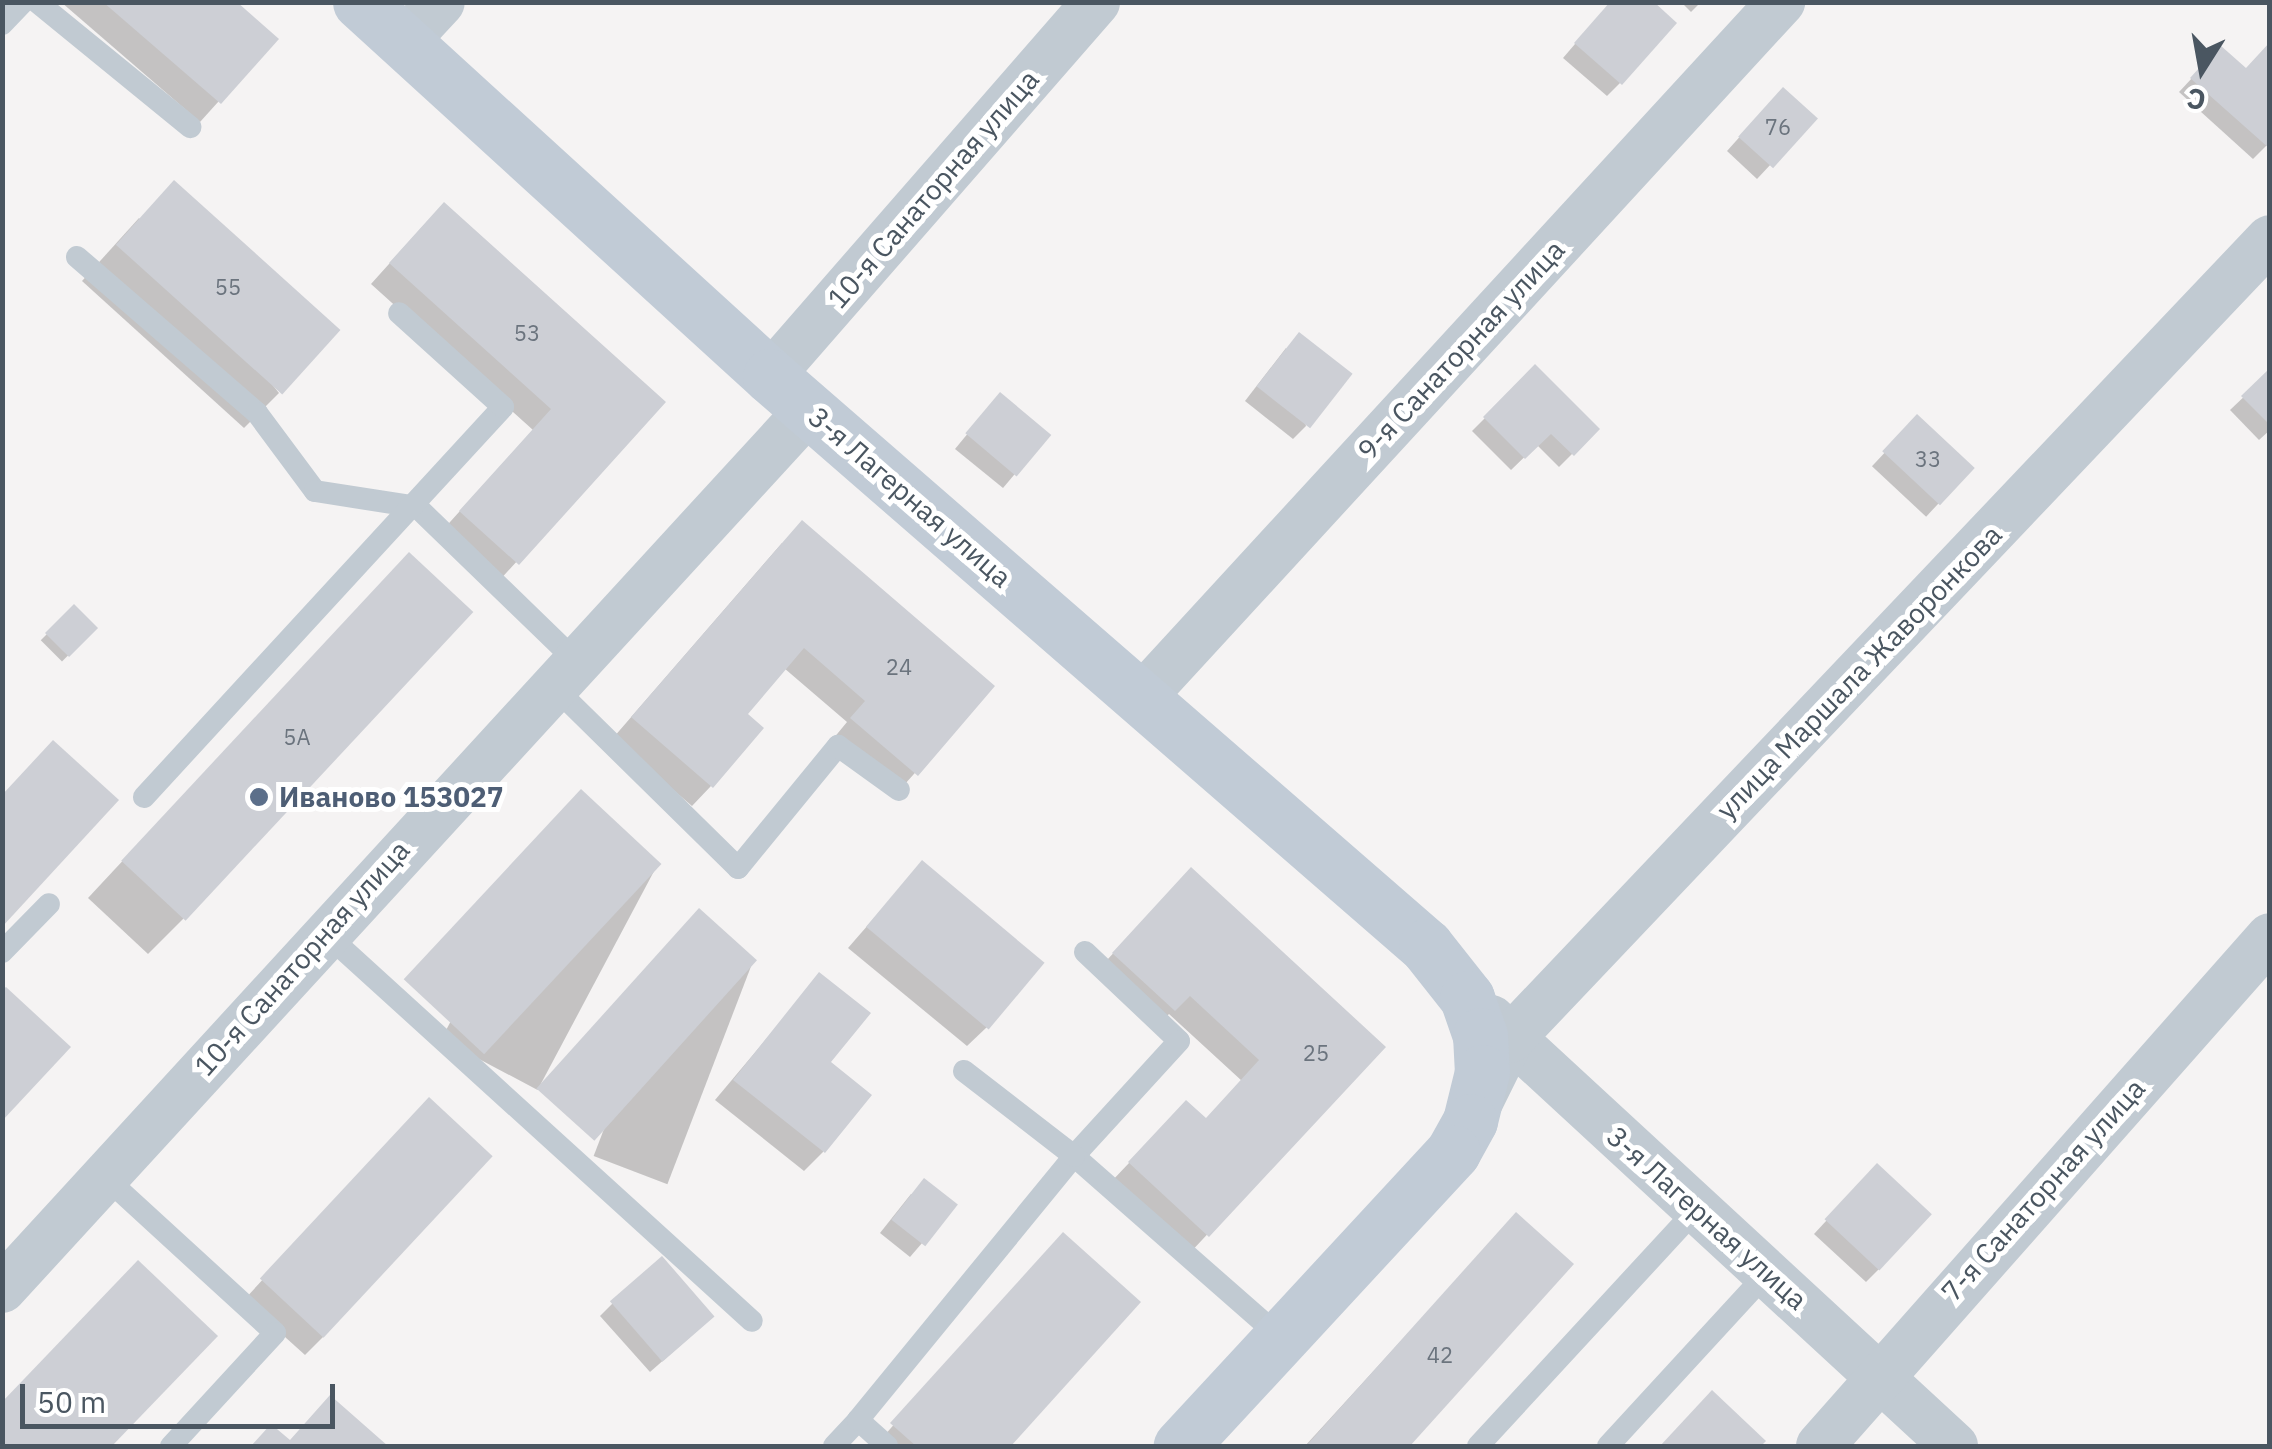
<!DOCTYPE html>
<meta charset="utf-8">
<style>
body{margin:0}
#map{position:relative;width:2272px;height:1449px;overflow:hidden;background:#f5f3f3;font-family:"IBM Plex Sans",sans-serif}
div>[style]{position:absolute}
.shadow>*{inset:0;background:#0003;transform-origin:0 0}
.building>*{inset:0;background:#cdcfd5;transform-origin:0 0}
.service>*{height:22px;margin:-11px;padding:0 11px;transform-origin:11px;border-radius:11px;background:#c1cad2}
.minor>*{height:48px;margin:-24px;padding:0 24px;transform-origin:24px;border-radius:24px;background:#c1cad2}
.secondary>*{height:55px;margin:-27.5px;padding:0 27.5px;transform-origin:27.5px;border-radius:27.5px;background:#c1cbd6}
.dots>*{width:28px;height:28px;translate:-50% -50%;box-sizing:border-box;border:5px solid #fff;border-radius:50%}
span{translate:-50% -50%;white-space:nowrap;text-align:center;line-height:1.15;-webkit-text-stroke:10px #fff;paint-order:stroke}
.number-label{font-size:22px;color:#6b747e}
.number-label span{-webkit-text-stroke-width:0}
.street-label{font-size:28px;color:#4a5661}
.service-label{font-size:28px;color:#4e5e75;font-weight:700}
.left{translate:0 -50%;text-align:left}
.frame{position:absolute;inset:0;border:5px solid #4a5661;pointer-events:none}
.north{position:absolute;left:2152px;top:20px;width:100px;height:100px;-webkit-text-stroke:8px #fff;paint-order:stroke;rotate:191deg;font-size:28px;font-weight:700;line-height:40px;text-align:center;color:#4a5661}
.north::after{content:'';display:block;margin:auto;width:35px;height:45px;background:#4a5661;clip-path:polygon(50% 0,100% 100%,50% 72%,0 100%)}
.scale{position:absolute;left:20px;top:1384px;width:315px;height:45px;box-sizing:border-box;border:5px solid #4a5661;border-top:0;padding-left:12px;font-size:30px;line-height:35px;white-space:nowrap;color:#4a5661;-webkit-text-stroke:8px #fff;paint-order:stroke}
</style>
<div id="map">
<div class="shadow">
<div style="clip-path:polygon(61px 2px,233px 2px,275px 39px,200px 122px)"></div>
<div style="clip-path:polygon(1611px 2px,1620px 83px,1607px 96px,1563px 58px)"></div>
<div style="clip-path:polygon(1681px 2px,1701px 2px,1691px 12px)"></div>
<div style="clip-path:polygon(2207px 62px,2246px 71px,2270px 142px,2253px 159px,2179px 92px)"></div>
<div style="clip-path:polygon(1770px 103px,1814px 118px,1757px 179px,1727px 151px)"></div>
<div style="clip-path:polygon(139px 218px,279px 393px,244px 428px,82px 281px)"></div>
<div style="clip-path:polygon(424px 225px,662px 403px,497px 583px,441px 532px,533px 430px,371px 284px)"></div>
<div style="clip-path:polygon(1286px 348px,1306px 426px,1293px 439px,1245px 401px)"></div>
<div style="clip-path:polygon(1535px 368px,1597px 429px,1559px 467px,1537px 445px,1511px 470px,1472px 431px)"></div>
<div style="clip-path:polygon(2270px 372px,2270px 430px,2259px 440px,2230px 410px)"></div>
<div style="clip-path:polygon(988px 409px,1048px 435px,1003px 488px,955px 449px)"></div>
<div style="left:1917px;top:418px;width:74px;height:66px;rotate:43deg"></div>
<div style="clip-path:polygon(782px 543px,992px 687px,896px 794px,833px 739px,847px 722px,784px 668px,744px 714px,711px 786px,692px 806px,613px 738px)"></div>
<div style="clip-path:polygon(374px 591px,183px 919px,148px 954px,88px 898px)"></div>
<div style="left:74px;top:607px;width:30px;height:47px;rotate:45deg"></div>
<div style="left:562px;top:812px;width:109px;height:257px;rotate:28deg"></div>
<div style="clip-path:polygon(922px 863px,987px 1027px,967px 1046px,848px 948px)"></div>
<div style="clip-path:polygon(1172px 890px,1382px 1047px,1188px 1255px,1110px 1183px,1167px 1123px,1205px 1121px,1242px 1081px,1169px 1014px,1154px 1029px,1094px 974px)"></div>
<div style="left:680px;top:931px;width:79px;height:241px;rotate:21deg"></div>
<div style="clip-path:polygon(820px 975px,828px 1063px,823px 1152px,804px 1171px,715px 1100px)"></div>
<div style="clip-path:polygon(409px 1120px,324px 1336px,305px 1355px,244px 1300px)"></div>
<div style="clip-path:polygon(1864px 1180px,1879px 1269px,1866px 1282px,1814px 1234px)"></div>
<div style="clip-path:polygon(911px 1194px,954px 1206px,910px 1257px,880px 1233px)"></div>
<div style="clip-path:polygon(1516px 1215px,1571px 1264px,1407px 1446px,1305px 1446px)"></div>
<div style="clip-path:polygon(1044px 1255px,1138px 1303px,1008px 1446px,875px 1446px)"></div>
<div style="clip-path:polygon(613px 1303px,699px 1329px,650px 1372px,600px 1316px)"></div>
<div style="clip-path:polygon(214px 1336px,108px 1446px,2px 1446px,2px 1404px)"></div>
<div style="clip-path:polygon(331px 1398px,385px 1446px,253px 1446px,271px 1427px,289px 1443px)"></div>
</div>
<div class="building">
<div style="clip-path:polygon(103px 2px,237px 2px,279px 39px,221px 104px)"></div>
<div style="clip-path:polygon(1610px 2px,1654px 2px,1677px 23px,1622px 85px,1574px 43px)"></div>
<div style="clip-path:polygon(2270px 42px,2270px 149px,2190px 78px,2220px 45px,2246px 68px)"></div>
<div style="left:1783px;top:87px;width:47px;height:67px;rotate:42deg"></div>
<div style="left:174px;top:180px;width:224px;height:87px;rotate:42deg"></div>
<div style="clip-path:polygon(444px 202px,666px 402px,519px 565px,459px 511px,551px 409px,389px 263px)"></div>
<div style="left:1299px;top:332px;width:68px;height:69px;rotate:38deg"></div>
<div style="clip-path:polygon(1535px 364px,1600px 429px,1574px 456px,1551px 434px,1525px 459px,1483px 417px)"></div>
<div style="clip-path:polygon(2270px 368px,2270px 425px,2241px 396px)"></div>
<div style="left:1000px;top:392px;width:67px;height:54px;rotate:40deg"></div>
<div style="left:1917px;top:414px;width:79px;height:51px;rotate:43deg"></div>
<div style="clip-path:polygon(802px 520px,995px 686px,918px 776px,850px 718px,865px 701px,804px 648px,748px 714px,764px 728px,713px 788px,631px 717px)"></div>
<div style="left:409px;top:552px;width:88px;height:422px;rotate:43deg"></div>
<div style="left:74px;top:604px;width:34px;height:41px;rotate:45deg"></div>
<div style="clip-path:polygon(53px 740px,119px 800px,2px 927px,2px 795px)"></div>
<div style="left:581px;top:789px;width:110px;height:260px;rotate:43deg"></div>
<div style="left:922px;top:860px;width:160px;height:87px;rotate:40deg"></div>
<div style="clip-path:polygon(1191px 867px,1386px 1047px,1209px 1237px,1128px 1162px,1186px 1100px,1206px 1118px,1259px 1060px,1190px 996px,1175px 1011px,1112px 953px)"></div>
<div style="left:699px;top:908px;width:78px;height:243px;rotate:42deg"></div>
<div style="clip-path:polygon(819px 972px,871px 1013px,831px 1062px,872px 1095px,825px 1153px,733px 1080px)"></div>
<div style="clip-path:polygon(6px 987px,71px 1047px,2px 1121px,2px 990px)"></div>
<div style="left:429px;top:1097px;width:87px;height:248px;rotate:43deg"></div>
<div style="left:1877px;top:1163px;width:75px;height:77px;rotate:43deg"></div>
<div style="left:924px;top:1178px;width:43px;height:53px;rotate:38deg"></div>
<div style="clip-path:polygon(1516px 1212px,1574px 1264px,1410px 1446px,1306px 1446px)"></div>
<div style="clip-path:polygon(1063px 1232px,1141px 1302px,1011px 1446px,916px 1446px,890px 1423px)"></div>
<div style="left:662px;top:1256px;width:80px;height:69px;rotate:49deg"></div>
<div style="clip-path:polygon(138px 1260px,218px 1336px,112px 1446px,2px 1446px,2px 1402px)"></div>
<div style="clip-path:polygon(1712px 1390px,1766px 1441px,1761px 1446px,1660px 1446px)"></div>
<div style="clip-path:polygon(330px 1395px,388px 1446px,251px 1446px,271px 1424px,290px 1440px)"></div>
</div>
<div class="service">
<div style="left:37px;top:2px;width:198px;rotate:39.2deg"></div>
<div style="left:2px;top:24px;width:30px;rotate:-46deg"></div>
<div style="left:77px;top:257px;width:238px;rotate:40.9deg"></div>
<div style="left:257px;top:413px;width:97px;rotate:53.4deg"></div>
<div style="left:315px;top:491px;width:103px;rotate:8.9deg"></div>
<div style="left:417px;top:507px;width:223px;rotate:44.1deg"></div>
<div style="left:554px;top:687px;width:258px;rotate:44.5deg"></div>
<div style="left:738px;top:868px;width:158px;rotate:-50.7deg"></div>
<div style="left:838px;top:746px;width:75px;rotate:35.8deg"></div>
<div style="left:144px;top:797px;width:530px;rotate:-47.37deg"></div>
<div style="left:503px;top:407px;width:140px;rotate:-137.9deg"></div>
<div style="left:324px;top:932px;width:578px;rotate:42.27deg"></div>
<div style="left:2px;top:952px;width:67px;rotate:-45.6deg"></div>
<div style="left:1085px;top:952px;width:129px;rotate:43.4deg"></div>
<div style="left:1179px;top:1041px;width:156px;rotate:132.4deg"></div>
<div style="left:1074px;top:1156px;width:277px;rotate:41.3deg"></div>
<div style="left:106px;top:1178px;width:229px;rotate:42.5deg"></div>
<div style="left:275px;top:1333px;width:154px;rotate:132.6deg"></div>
<div style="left:834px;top:1446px;width:35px;rotate:-47deg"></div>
<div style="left:887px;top:1446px;width:39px;rotate:-138deg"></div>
<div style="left:858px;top:1420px;width:341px;rotate:-50.7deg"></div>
<div style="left:1074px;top:1156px;width:139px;rotate:-142.3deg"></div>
<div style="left:1478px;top:1446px;width:323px;rotate:-47.3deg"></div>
<div style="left:1608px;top:1446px;width:235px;rotate:-47.4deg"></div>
</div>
<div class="minor">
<div style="left:404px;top:42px;width:54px;rotate:-47.2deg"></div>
<div style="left:770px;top:376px;width:496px;rotate:-48.9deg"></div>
<div style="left:1141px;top:698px;width:946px;rotate:-47.4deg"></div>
<div style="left:1491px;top:1019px;width:630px;rotate:42.68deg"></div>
<div style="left:1480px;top:1100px;width:68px;rotate:-63.8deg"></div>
<div style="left:1510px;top:1039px;width:1103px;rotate:-46.47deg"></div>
<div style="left:2px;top:1289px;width:1193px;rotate:-47.45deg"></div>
<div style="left:1820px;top:1446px;width:679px;rotate:-48.52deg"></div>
</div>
<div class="secondary">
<div style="left:360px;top:2px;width:555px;rotate:42.37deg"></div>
<div style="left:770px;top:376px;width:869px;rotate:40.99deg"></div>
<div style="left:1426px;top:946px;width:66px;rotate:51.7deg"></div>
<div style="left:1467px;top:998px;width:39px;rotate:71deg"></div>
<div style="left:1480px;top:1035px;width:37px;rotate:87deg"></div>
<div style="left:1482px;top:1072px;width:50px;rotate:103.8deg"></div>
<div style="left:1470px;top:1121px;width:35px;rotate:119deg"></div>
<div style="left:1453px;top:1152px;width:401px;rotate:132.8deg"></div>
</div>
<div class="dots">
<div style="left:259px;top:797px;background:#5c6f8a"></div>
</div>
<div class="number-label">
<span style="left:1778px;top:127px">76</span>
<span style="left:228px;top:287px">55</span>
<span style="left:527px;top:333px">53</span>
<span style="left:1928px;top:459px">33</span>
<span style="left:899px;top:667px">24</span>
<span style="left:297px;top:737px">5А</span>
<span style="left:1316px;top:1053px">25</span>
<span style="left:1440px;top:1355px">42</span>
</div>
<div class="street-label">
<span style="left:933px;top:189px;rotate:-49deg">10-я Санаторная улица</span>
<span style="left:1461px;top:350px;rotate:-47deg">9-я Санаторная улица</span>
<span style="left:910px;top:497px;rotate:41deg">3-я Лагерная улица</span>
<span style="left:1859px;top:672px;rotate:-46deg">улица Маршала Жаворонкова</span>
<span style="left:302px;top:958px;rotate:-48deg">10-я Санаторная улица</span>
<span style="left:2043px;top:1190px;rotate:-48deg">7-я Санаторная улица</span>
<span style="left:1707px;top:1218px;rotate:42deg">3-я Лагерная улица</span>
</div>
<div class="service-label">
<span class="left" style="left:279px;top:797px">Иваново 153027</span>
</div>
<div class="frame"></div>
<div class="north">С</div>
<div class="scale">50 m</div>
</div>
